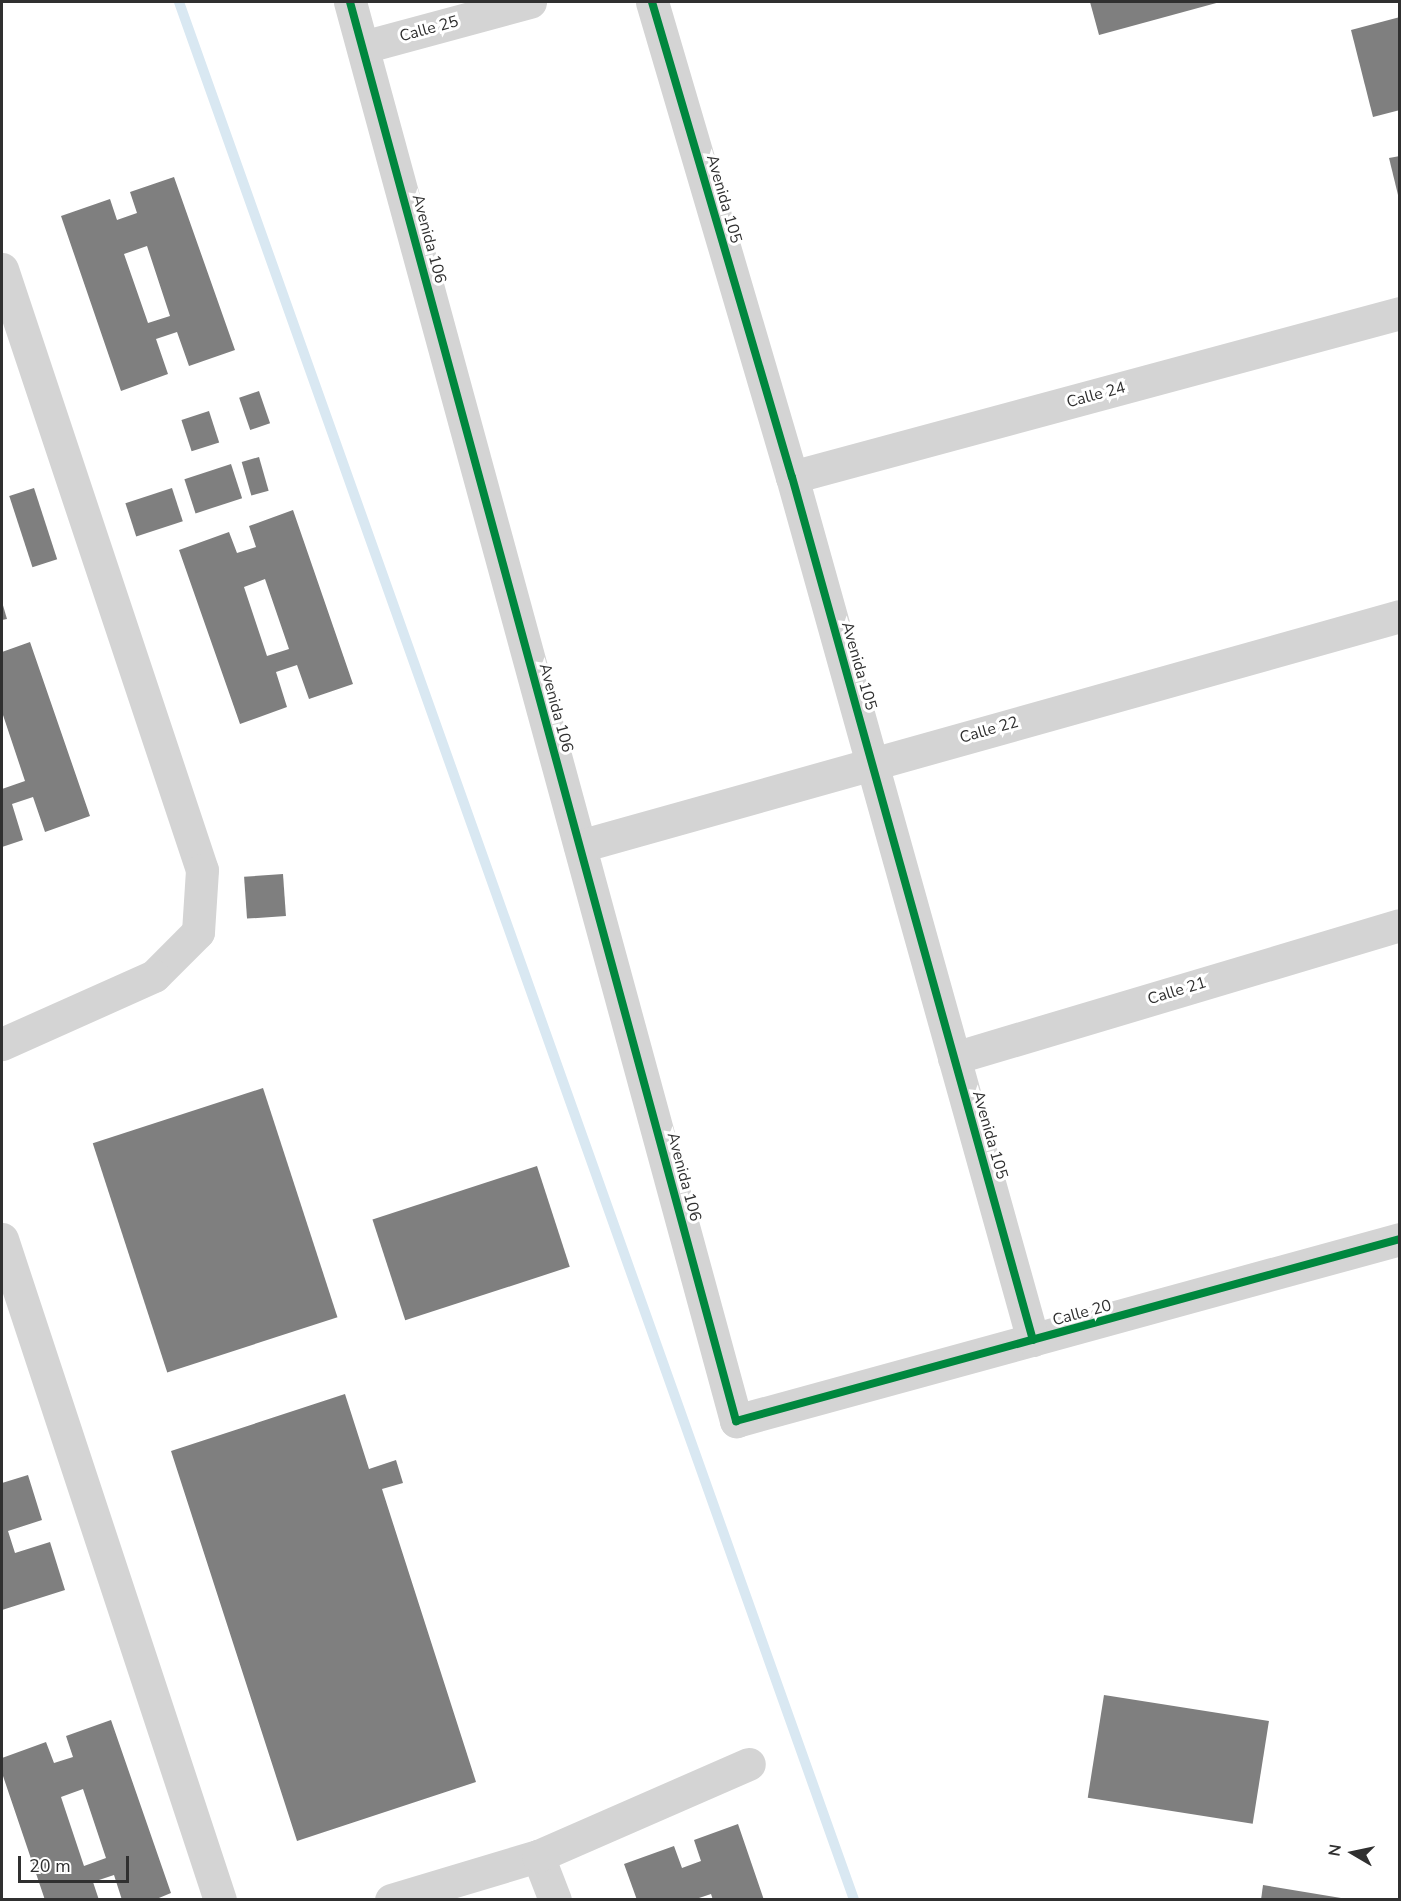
<!DOCTYPE html>
<style>
body{margin:0}
#map{position:relative;width:1401px;height:1901px;overflow:hidden;background:#fff;font-family:"Nunito Sans",sans-serif}
div>[style]{position:absolute}
.stream>*{height:10px;margin:-5px;padding:0 5px;transform-origin:5px;border-radius:5px;background:#d9e8f2}
.building>*{inset:0;background:#7f7f7f;transform-origin:0 0}
.minor>*{height:33px;margin:-16.5px;padding:0 16.5px;transform-origin:16.5px;border-radius:16.5px;background:#d4d4d4}
.cycleway>*{height:8px;margin:-4px;padding:0 4px;transform-origin:4px;border-radius:4px;background:#00873e}
span{translate:-50% -50%;white-space:nowrap;text-align:center;line-height:1.15;-webkit-text-stroke:6px #fff;paint-order:stroke}
.street-label{font-size:16px;color:#303030}
.frame{position:absolute;inset:0;border:3px solid #303030;pointer-events:none}
.north{position:absolute;left:1323px;top:1823px;width:60px;height:60px;-webkit-text-stroke:4px #fff;paint-order:stroke;rotate:279deg;font-size:16px;font-weight:700;line-height:24px;text-align:center;color:#303030}
.north::after{content:'';display:block;margin:auto;width:21px;height:27px;background:#303030;clip-path:polygon(50% 0,100% 100%,50% 72%,0 100%)}
.scale{position:absolute;left:18px;top:1856px;width:111px;height:27px;box-sizing:border-box;border:3px solid #303030;border-top:0;padding-left:8px;font-size:18px;line-height:21px;white-space:nowrap;color:#303030;-webkit-text-stroke:4px #fff;paint-order:stroke}
</style>
<div id="map">
<div class="stream">
<div style="left:179px;top:2px;width:2014px;rotate:70.42deg"></div>
</div>
<div class="building">
<div style="clip-path:polygon(1090px 2px,1220px 2px,1099px 35px)"></div>
<div style="clip-path:polygon(1400px 17px,1400px 110px,1373px 117px,1351px 30px)"></div>
<div style="clip-path:polygon(1400px 156px,1400px 199px,1399px 199px,1389px 158px)"></div>
<div style="clip-path:polygon(evenodd,174px 177px,235px 350px,189px 366px,177px 332px,156px 339px,168px 374px,121px 391px,61px 216px,110px 199px,117px 220px,137px 213px,130px 192px,174px 177px,147px 246px,170px 316px,148px 323px,124px 254px,147px 246px)"></div>
<div style="left:259px;top:391px;width:34px;height:21px;rotate:71deg"></div>
<div style="left:209px;top:411px;width:33px;height:29px;rotate:72deg"></div>
<div style="left:259px;top:457px;width:35px;height:18px;rotate:74deg"></div>
<div style="left:231px;top:464px;width:36px;height:49px;rotate:72deg"></div>
<div style="left:34px;top:488px;width:75px;height:26px;rotate:72deg"></div>
<div style="left:172px;top:488px;width:35px;height:49px;rotate:72deg"></div>
<div style="clip-path:polygon(evenodd,293px 510px,353px 684px,309px 699px,297px 665px,276px 672px,287px 707px,240px 724px,179px 550px,229px 532px,237px 553px,256px 547px,249px 526px,293px 510px,265px 579px,289px 649px,267px 656px,244px 587px,265px 579px)"></div>
<div style="clip-path:polygon(2px 602px,7px 619px,2px 620px)"></div>
<div style="clip-path:polygon(30px 642px,90px 816px,45px 832px,33px 797px,12px 804px,23px 840px,2px 847px,2px 789px,25px 781px,2px 712px,2px 652px)"></div>
<div style="left:283px;top:874px;width:42px;height:39px;rotate:86deg"></div>
<div style="left:263px;top:1088px;width:241px;height:179px;rotate:72deg"></div>
<div style="left:537px;top:1166px;width:106px;height:173px;rotate:72deg"></div>
<div style="clip-path:polygon(345px 1394px,369px 1469px,396px 1460px,403px 1483px,382px 1489px,476px 1782px,297px 1841px,171px 1451px)"></div>
<div style="clip-path:polygon(28px 1475px,42px 1520px,8px 1531px,15px 1553px,50px 1542px,65px 1590px,2px 1610px,2px 1483px)"></div>
<div style="left:1104px;top:1695px;width:167px;height:104px;rotate:9deg"></div>
<div style="clip-path:polygon(evenodd,111px 1720px,171px 1893px,154px 1900px,122px 1900px,114px 1875px,93px 1882px,99px 1900px,45px 1900px,2px 1773px,2px 1758px,46px 1742px,54px 1763px,73px 1757px,66px 1736px,111px 1720px,83px 1789px,106px 1858px,84px 1866px,61px 1797px,83px 1789px)"></div>
<div style="clip-path:polygon(738px 1824px,764px 1900px,713px 1900px,711px 1894px,693px 1900px,637px 1900px,624px 1864px,674px 1846px,682px 1868px,701px 1861px,694px 1840px)"></div>
<div style="clip-path:polygon(1263px 1885px,1341px 1898px,1341px 1900px,1261px 1900px)"></div>
</div>
<div class="minor">
<div style="left:350px;top:2px;width:1471px;rotate:74.78deg"></div>
<div style="left:736px;top:1421px;width:688px;rotate:-15.33deg"></div>
<div style="left:652px;top:2px;width:495px;rotate:73.6deg"></div>
<div style="left:792px;top:477px;width:896px;rotate:74.4deg"></div>
<div style="left:363px;top:47px;width:173px;rotate:-15.1deg"></div>
<div style="left:2px;top:269px;width:633px;rotate:71.59deg"></div>
<div style="left:202px;top:870px;width:62px;rotate:93.7deg"></div>
<div style="left:198px;top:932px;width:62px;rotate:135deg"></div>
<div style="left:154px;top:976px;width:167px;rotate:155.9deg"></div>
<div style="left:792px;top:477px;width:630px;rotate:-15.1deg"></div>
<div style="left:580px;top:846px;width:852px;rotate:-15.67deg"></div>
<div style="left:954px;top:1058px;width:465px;rotate:-16.6deg"></div>
<div style="left:2px;top:1239px;width:696px;rotate:71.75deg"></div>
<div style="left:538px;top:1856px;width:47px;rotate:68.9deg"></div>
<div style="left:391px;top:1900px;width:153px;rotate:-16.7deg"></div>
<div style="left:538px;top:1856px;width:230px;rotate:-23.6deg"></div>
</div>
<div class="cycleway">
<div style="left:350px;top:2px;width:1471px;rotate:74.78deg"></div>
<div style="left:736px;top:1421px;width:688px;rotate:-15.33deg"></div>
<div style="left:652px;top:2px;width:495px;rotate:73.6deg"></div>
<div style="left:792px;top:477px;width:896px;rotate:74.4deg"></div>
</div>
<div class="street-label">
<span style="left:429px;top:29px;rotate:-15deg">Calle 25</span>
<span style="left:724px;top:199px;rotate:74deg">Avenida 105</span>
<span style="left:429px;top:239px;rotate:75deg">Avenida 106</span>
<span style="left:1096px;top:395px;rotate:-15deg">Calle 24</span>
<span style="left:859px;top:666px;rotate:74deg">Avenida 105</span>
<span style="left:556px;top:708px;rotate:75deg">Avenida 106</span>
<span style="left:989px;top:730px;rotate:-16deg">Calle 22</span>
<span style="left:1177px;top:991px;rotate:-17deg">Calle 21</span>
<span style="left:990px;top:1135px;rotate:74deg">Avenida 105</span>
<span style="left:684px;top:1177px;rotate:75deg">Avenida 106</span>
<span style="left:1082px;top:1313px;rotate:-15deg">Calle 20</span>
</div>
<div class="frame"></div>
<div class="north">N</div>
<div class="scale">20 m</div>
</div>
